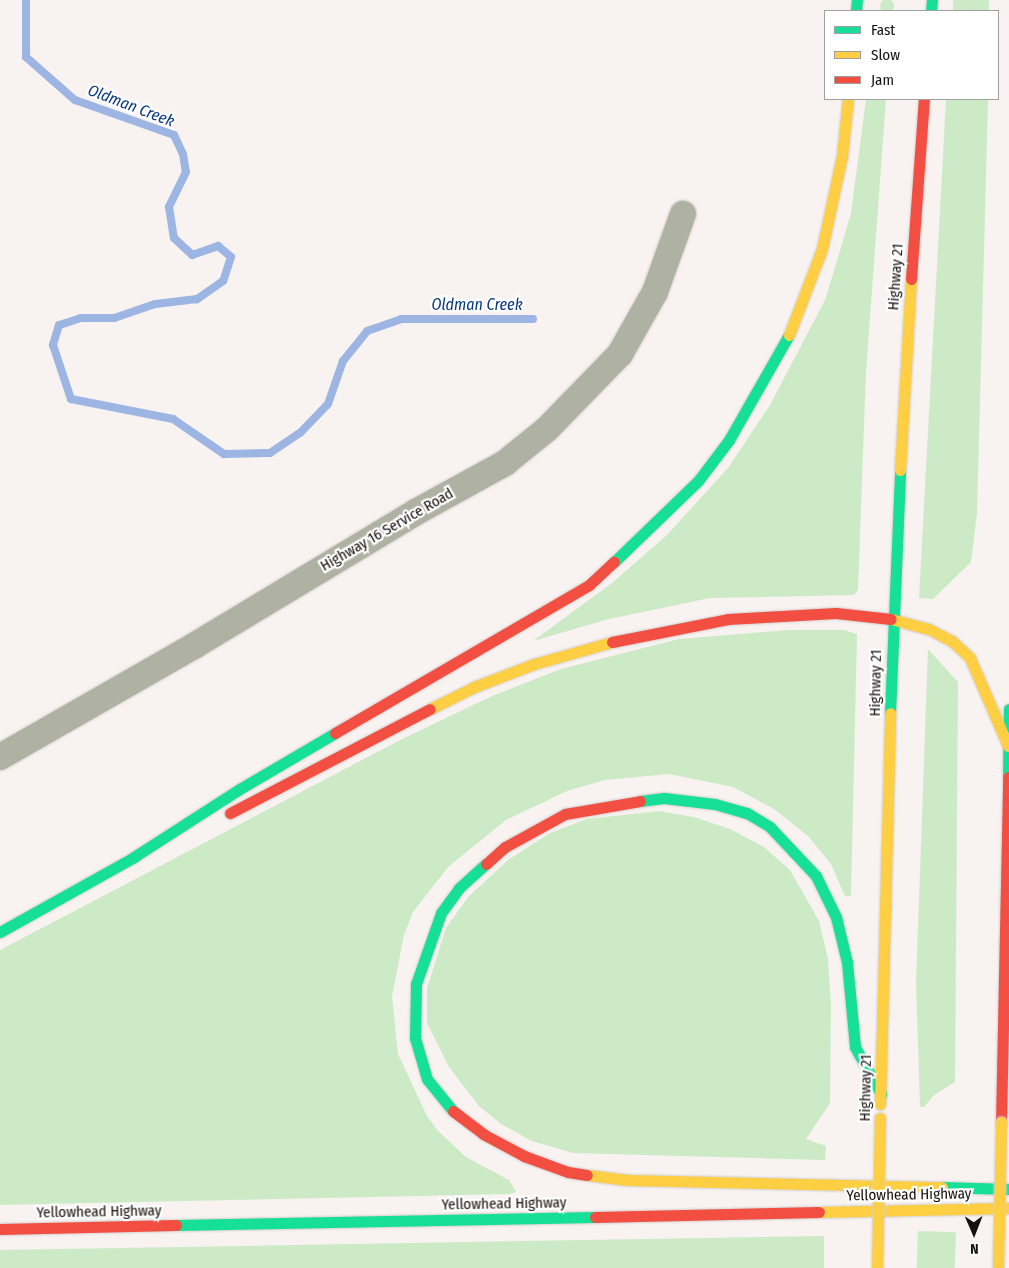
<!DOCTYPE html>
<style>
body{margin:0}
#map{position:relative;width:1009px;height:1268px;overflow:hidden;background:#f8f2f0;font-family:"Fira Sans Condensed",sans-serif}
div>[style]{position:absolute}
.green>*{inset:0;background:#cdeac6;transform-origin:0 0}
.round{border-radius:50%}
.stream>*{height:8px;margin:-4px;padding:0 4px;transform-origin:4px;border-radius:4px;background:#9cb5e3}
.roads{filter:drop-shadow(0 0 1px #d3cfcd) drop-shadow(0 0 1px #d3cfcd)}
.street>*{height:26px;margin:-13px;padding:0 13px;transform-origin:13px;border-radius:13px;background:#afb2a2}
.fast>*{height:11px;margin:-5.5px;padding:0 5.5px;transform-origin:5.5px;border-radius:5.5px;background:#16e098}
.slow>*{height:11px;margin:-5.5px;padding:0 5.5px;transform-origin:5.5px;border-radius:5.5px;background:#ffcf43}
.jam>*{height:11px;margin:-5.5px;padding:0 5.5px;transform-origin:5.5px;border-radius:5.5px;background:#f24e42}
.bridges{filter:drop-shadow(0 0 1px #d3cfcd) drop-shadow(0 0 1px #d3cfcd)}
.slow-bridge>*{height:11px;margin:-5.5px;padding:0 5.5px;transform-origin:5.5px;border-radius:5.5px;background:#ffcf43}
span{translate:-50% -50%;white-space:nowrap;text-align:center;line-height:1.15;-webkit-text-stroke:4.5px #fff;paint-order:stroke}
.street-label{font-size:15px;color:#14100f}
.water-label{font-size:16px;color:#083783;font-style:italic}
.legend{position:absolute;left:824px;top:10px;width:175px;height:90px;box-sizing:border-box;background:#fff;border:1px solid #a19f9f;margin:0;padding:6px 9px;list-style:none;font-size:15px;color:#14100f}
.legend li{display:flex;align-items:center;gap:10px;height:25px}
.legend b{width:25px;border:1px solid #a19f9f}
.north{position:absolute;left:949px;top:1208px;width:50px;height:50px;-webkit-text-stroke:4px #fff;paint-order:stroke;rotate:179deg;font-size:14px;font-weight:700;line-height:20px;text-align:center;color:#14100f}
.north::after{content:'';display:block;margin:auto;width:18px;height:22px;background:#14100f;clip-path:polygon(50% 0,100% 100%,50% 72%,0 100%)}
</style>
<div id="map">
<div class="green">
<div class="round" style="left:880px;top:-1px;width:14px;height:14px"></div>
<div style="left:953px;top:0;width:36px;height:11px"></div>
<div style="clip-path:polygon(866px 99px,886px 99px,866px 372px,858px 590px,854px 595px,710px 598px,609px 619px,533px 641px,612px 583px,667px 535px,728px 468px,770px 405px,825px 300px,840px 251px,851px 213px)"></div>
<div style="clip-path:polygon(946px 99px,988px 99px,977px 513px,971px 562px,933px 599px,919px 598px)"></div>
<div style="clip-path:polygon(788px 630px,844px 630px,857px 634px,851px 896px,845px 896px,831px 864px,808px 836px,774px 809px,733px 787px,669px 774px,605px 780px,567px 791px,506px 820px,448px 867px,413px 912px,404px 935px,392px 996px,398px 1054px,427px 1116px,438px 1131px,466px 1157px,509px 1180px,516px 1192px,510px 1194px,0 1205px,0 950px,402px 739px,492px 696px,561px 669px,679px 639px)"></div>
<div style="clip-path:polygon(928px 649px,958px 682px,955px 1082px,934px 1095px,924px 1107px,920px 1107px,916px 983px)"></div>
<div style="clip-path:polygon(659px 811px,694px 817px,730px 829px,764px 847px,790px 870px,819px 921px,828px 959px,831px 1004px,830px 1103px,806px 1139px,826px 1146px,825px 1160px,573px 1153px,532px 1141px,501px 1124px,479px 1106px,449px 1067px,427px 1023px,427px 988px,446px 928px,468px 897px,508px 860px,550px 833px,587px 819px)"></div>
<div style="left:918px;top:1231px;width:38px;height:37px;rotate:2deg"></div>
<div style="clip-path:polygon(824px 1236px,824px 1268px,0 1268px,0 1250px)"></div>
</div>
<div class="stream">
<div style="left:26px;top:0;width:57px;rotate:90deg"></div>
<div style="left:26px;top:57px;width:65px;rotate:41.3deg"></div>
<div style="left:75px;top:100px;width:105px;rotate:19.5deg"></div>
<div style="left:174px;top:135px;width:21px;rotate:65deg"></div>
<div style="left:183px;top:154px;width:18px;rotate:81deg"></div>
<div style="left:186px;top:172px;width:39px;rotate:116deg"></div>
<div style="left:169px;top:207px;width:31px;rotate:81deg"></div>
<div style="left:174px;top:238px;width:25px;rotate:43deg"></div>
<div style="left:192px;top:255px;width:28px;rotate:-19deg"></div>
<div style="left:218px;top:246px;width:17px;rotate:40deg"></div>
<div style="left:231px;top:257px;width:25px;rotate:108deg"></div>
<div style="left:223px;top:281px;width:32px;rotate:145deg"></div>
<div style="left:197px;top:299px;width:42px;rotate:173.2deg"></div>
<div style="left:155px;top:304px;width:43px;rotate:161.1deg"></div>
<div style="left:114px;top:318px;width:33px;rotate:180deg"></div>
<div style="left:81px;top:318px;width:23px;rotate:162deg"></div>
<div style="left:59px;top:325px;width:21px;rotate:107deg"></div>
<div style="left:53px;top:345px;width:57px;rotate:71.6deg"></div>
<div style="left:71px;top:399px;width:104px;rotate:11.1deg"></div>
<div style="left:173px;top:419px;width:62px;rotate:34.5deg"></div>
<div style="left:224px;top:454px;width:46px;rotate:-1.2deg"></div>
<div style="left:270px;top:453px;width:36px;rotate:-34deg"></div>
<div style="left:300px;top:433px;width:40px;rotate:-46deg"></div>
<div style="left:328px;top:404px;width:46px;rotate:-70.8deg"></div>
<div style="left:343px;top:361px;width:38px;rotate:-51deg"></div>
<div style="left:367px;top:331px;width:36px;rotate:-19deg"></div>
<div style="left:401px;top:319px;width:132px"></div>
</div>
<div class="roads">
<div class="street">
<div style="left:0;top:757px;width:224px;rotate:-29.8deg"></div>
<div style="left:194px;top:646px;width:259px;rotate:-31.1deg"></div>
<div style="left:416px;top:512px;width:102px;rotate:-28.8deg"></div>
<div style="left:505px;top:463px;width:54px;rotate:-39deg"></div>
<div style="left:547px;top:429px;width:105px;rotate:-45.8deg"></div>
<div style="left:620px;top:354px;width:71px;rotate:-60.6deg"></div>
<div style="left:655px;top:292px;width:83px;rotate:-70.3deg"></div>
</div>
<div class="fast">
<div style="left:856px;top:11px;width:11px;rotate:-85deg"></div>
<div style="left:931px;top:11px;width:11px;rotate:-85deg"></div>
<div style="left:614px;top:562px;width:117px;rotate:-44deg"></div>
<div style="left:698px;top:481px;width:51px;rotate:-52.9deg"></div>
<div style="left:729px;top:440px;width:121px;rotate:-60.3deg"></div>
<div style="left:890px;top:713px;width:243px;rotate:-87.6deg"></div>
<div style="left:1008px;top:777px;width:68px;rotate:-89.2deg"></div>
<div style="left:640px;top:801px;width:24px;rotate:-7deg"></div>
<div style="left:664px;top:798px;width:51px;rotate:6.7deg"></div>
<div style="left:715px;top:804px;width:33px;rotate:16deg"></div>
<div style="left:747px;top:813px;width:27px;rotate:31deg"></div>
<div style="left:770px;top:827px;width:67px;rotate:46.8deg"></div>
<div style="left:816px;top:876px;width:46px;rotate:64deg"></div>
<div style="left:836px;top:917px;width:46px;rotate:76.3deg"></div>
<div style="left:847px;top:962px;width:85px;rotate:84.6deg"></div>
<div style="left:855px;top:1047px;width:54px;rotate:61deg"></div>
<div style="left:0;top:932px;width:154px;rotate:-29.2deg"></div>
<div style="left:134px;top:857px;width:124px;rotate:-32.8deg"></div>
<div style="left:238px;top:790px;width:113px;rotate:-30.4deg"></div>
<div style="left:453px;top:1111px;width:41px;rotate:-129.1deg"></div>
<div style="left:427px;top:1079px;width:43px;rotate:-106.3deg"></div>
<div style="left:415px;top:1038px;width:54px;rotate:-88.9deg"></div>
<div style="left:416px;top:984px;width:75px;rotate:-70.6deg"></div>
<div style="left:441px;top:913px;width:31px;rotate:-54deg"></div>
<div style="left:459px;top:888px;width:36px;rotate:-42deg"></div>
<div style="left:942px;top:1187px;width:67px;rotate:1.7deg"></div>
<div style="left:176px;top:1225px;width:419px;rotate:-1.1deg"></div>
</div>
<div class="slow">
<div style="left:789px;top:335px;width:92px;rotate:-69deg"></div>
<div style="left:822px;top:249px;width:95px;rotate:-77.9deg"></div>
<div style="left:842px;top:156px;width:57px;rotate:-84deg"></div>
<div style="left:900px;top:470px;width:191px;rotate:-86.7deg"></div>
<div style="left:891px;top:619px;width:39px;rotate:15deg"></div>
<div style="left:929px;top:629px;width:26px;rotate:28deg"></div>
<div style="left:952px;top:641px;width:25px;rotate:43deg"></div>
<div style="left:970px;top:658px;width:96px;rotate:66.6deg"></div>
<div style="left:430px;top:709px;width:49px;rotate:-26.6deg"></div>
<div style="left:474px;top:687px;width:64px;rotate:-21deg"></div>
<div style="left:534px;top:664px;width:81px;rotate:-15.8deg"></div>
<div style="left:880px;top:1104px;width:391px;rotate:-88.5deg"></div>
<div style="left:587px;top:1175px;width:41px;rotate:7deg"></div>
<div style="left:628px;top:1180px;width:314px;rotate:1.3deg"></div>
<div style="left:819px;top:1212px;width:190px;rotate:-1.2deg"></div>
</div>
<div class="jam">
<div style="left:911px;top:279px;width:180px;rotate:-85.9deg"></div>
<div style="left:612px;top:642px;width:118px;rotate:-11.2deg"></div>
<div style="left:728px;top:619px;width:108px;rotate:-3.2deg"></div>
<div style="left:836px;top:613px;width:55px;rotate:6.2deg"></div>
<div style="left:335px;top:733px;width:294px;rotate:-30.2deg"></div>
<div style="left:589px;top:585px;width:34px;rotate:-43deg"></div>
<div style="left:230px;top:813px;width:225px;rotate:-27.5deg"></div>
<div style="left:486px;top:864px;width:25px;rotate:-42deg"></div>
<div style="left:505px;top:847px;width:68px;rotate:-28.8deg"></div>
<div style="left:565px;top:814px;width:76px;rotate:-9.8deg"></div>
<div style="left:453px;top:1111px;width:38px;rotate:37deg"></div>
<div style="left:483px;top:1134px;width:47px;rotate:28.2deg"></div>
<div style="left:524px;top:1156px;width:47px;rotate:20deg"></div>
<div style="left:568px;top:1172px;width:19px;rotate:9deg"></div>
<div style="left:1001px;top:1122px;width:345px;rotate:-88.8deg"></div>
<div style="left:595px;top:1217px;width:224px;rotate:-1.3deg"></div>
<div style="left:0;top:1229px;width:176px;rotate:-1.3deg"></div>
</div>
</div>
<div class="bridges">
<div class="slow-bridge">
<div style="left:877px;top:1268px;width:150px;rotate:-88.9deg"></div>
<div style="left:998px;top:1268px;width:146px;rotate:-88.8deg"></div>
</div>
</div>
<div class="street-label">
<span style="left:896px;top:277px;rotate:-86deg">Highway 21</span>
<span style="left:387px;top:530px;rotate:-30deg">Highway 16 Service Road</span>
<span style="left:876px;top:683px;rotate:-89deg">Highway 21</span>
<span style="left:866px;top:1088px;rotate:-89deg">Highway 21</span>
<span style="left:909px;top:1195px;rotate:-1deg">Yellowhead Highway</span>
<span style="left:504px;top:1204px;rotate:-1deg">Yellowhead Highway</span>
<span style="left:99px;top:1212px;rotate:-1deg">Yellowhead Highway</span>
</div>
<div class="water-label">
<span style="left:131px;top:106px;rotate:21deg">Oldman Creek</span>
<span style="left:477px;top:305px">Oldman Creek</span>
</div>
<ul class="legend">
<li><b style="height:6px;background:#16e098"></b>Fast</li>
<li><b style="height:6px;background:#ffcf43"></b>Slow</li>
<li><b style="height:6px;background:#f24e42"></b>Jam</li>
</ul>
<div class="north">N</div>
</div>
